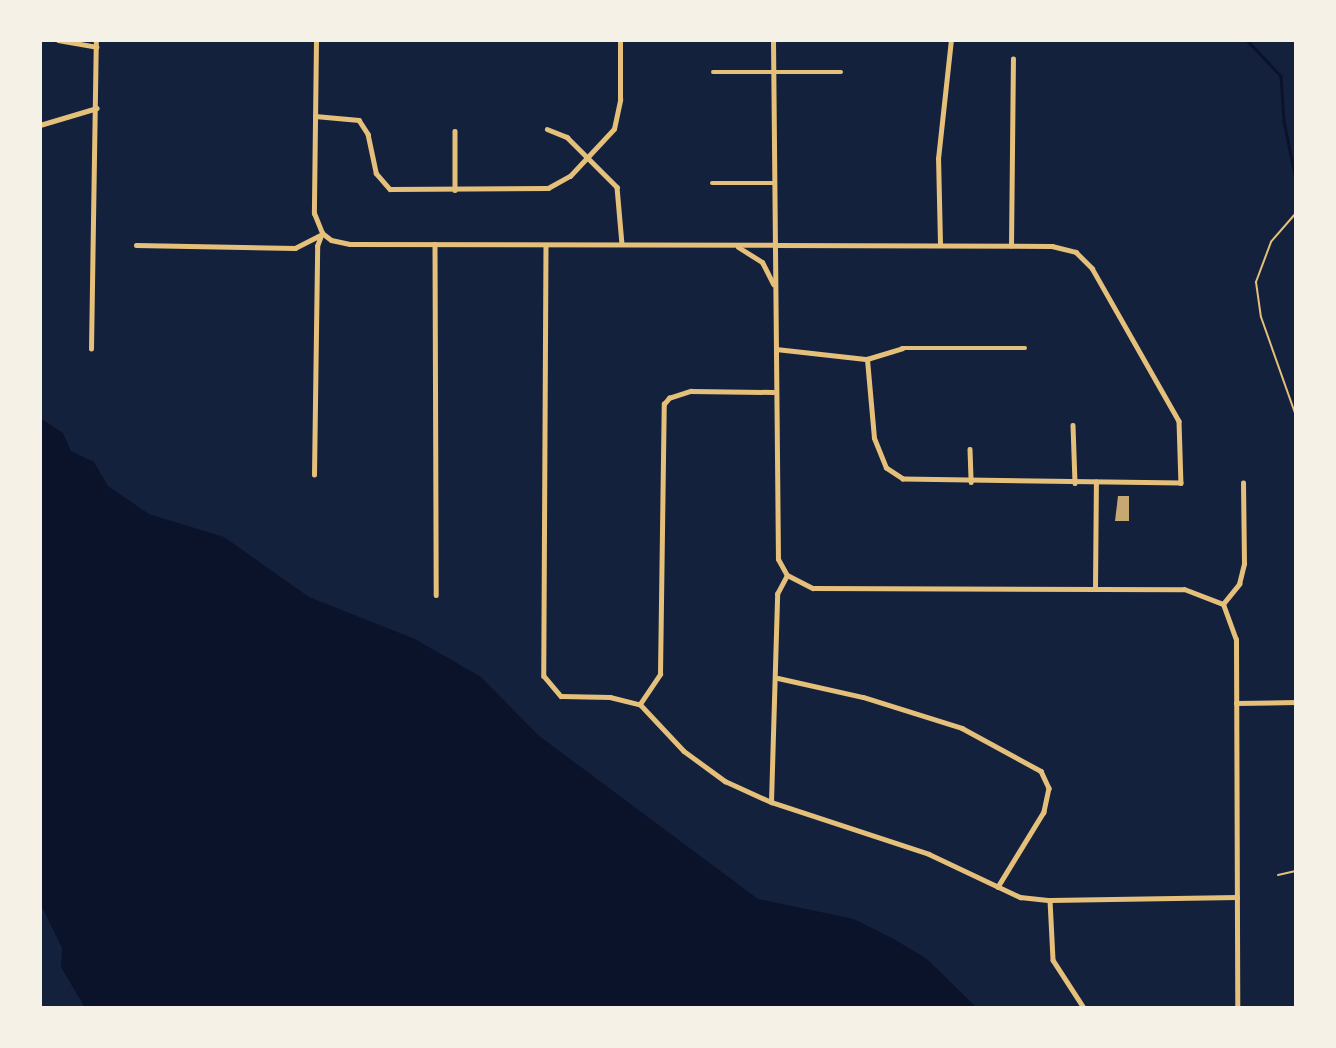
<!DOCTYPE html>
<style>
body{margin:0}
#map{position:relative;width:1336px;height:1048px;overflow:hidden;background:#14213d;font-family:"Public Sans",sans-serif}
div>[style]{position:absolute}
.water>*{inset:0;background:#0b132b}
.stream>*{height:2.5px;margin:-1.25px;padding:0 1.25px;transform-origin:1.25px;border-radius:1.25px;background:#0b132b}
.building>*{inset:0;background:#c6a872}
.path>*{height:2px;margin:-1px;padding:0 1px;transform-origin:1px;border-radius:1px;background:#e5c07b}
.minor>*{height:4.5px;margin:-2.25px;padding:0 2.25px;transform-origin:2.25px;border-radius:2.25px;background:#e5c07b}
.tertiary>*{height:5px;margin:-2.5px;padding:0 2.5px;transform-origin:2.5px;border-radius:2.5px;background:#e5c07b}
span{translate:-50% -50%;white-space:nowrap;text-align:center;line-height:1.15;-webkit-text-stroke:5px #f6f1e7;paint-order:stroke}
.frame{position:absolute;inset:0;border:42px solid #f6f1e7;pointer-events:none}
</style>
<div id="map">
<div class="water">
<div style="clip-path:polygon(40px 418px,63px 433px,71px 451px,94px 462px,108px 486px,149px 514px,224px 537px,309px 597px,415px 639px,481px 677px,538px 735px,758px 899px,854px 919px,892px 938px,927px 959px,977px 1008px,85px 1008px,61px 967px,62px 948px,40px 903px)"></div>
</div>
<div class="stream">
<div style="left:1247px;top:40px;width:50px;rotate:46.6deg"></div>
<div style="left:1281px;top:76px;width:45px;rotate:86.2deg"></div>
<div style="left:1284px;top:121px;width:60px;rotate:78.5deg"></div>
</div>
<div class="building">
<div style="clip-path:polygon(1118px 496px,1129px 496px,1129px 521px,1115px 521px)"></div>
</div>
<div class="path">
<div style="left:1296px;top:213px;width:38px;rotate:131deg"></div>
<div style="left:1271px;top:242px;width:43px;rotate:110.6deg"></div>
<div style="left:1256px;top:282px;width:35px;rotate:82deg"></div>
<div style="left:1261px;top:317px;width:105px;rotate:70.5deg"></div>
<div style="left:1278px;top:875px;width:18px;rotate:-13deg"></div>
</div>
<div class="minor">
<div style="left:58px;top:40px;width:39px;rotate:10deg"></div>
<div style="left:713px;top:72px;width:128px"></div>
<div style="left:315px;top:116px;width:44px;rotate:5.2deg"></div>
<div style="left:359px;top:120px;width:17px;rotate:57deg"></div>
<div style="left:368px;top:134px;width:40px;rotate:78deg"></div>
<div style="left:376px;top:173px;width:21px;rotate:49deg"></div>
<div style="left:390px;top:189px;width:158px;rotate:-0.4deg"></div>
<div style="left:548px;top:188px;width:25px;rotate:-29deg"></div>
<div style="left:570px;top:176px;width:64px;rotate:-46.9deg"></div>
<div style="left:614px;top:129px;width:30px;rotate:-78deg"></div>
<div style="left:620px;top:100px;width:60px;rotate:-90deg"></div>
<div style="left:40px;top:125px;width:59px;rotate:-16.6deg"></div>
<div style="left:547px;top:129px;width:22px;rotate:22deg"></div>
<div style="left:567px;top:137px;width:71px;rotate:45deg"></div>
<div style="left:617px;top:187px;width:57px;rotate:85deg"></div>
<div style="left:455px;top:131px;width:59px;rotate:90deg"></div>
<div style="left:712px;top:183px;width:62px"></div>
<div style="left:435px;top:244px;width:351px;rotate:89.8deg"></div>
<div style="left:940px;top:244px;width:85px;rotate:-91.3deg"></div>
<div style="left:938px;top:159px;width:120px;rotate:-83.8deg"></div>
<div style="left:136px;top:245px;width:159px;rotate:1.1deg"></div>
<div style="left:295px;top:248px;width:27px;rotate:-27deg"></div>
<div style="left:546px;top:245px;width:431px;rotate:90.3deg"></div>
<div style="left:544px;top:676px;width:26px;rotate:50deg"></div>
<div style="left:561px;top:696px;width:49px;rotate:1.2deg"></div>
<div style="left:610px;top:697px;width:30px;rotate:14deg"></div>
<div style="left:775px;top:245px;width:277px;rotate:0.2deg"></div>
<div style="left:1052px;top:246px;width:25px;rotate:14deg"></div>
<div style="left:1076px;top:252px;width:23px;rotate:45deg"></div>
<div style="left:1092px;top:268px;width:176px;rotate:60.4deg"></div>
<div style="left:1179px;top:421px;width:62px;rotate:88.2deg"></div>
<div style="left:1181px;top:483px;width:278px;rotate:-179.2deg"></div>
<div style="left:903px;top:479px;width:20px;rotate:-147deg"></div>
<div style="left:886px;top:468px;width:32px;rotate:-112deg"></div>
<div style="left:874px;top:438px;width:79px;rotate:-95.1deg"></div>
<div style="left:1011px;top:246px;width:187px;rotate:-89.4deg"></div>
<div style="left:91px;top:349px;width:309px;rotate:-89.1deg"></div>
<div style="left:776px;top:349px;width:92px;rotate:6.3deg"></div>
<div style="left:867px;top:359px;width:37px;rotate:-17deg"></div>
<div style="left:902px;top:348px;width:123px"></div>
<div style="left:1073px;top:425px;width:58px;rotate:88deg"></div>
<div style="left:970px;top:449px;width:33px;rotate:88deg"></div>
<div style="left:314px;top:475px;width:229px;rotate:-89.2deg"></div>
<div style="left:317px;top:246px;width:14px;rotate:-69deg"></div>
<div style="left:1095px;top:588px;width:106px;rotate:-89.5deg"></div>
<div style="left:1223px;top:604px;width:26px;rotate:-51deg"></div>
<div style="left:1239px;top:584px;width:21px;rotate:-76deg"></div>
<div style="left:1244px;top:564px;width:81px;rotate:-90.7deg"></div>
<div style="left:778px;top:678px;width:87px;rotate:12.6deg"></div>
<div style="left:863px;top:697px;width:104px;rotate:17.4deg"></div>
<div style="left:962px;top:728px;width:90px;rotate:28.6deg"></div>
<div style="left:1041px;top:771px;width:19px;rotate:65deg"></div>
<div style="left:1049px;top:788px;width:25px;rotate:102deg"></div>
<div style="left:1044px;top:812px;width:88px;rotate:121.5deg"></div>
<div style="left:1236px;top:703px;width:60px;rotate:-1deg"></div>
<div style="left:640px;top:704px;width:64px;rotate:46.9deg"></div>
<div style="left:684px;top:751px;width:51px;rotate:36.2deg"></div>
<div style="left:725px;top:781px;width:51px;rotate:24.5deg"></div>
<div style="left:771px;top:802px;width:166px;rotate:18.2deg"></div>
<div style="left:929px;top:854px;width:101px;rotate:25.3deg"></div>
<div style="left:1020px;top:897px;width:30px;rotate:6deg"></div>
<div style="left:1050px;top:900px;width:187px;rotate:-0.9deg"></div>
<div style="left:640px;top:704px;width:36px;rotate:-56deg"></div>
<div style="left:660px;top:674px;width:270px;rotate:-89.2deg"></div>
<div style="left:664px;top:404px;width:8px;rotate:-50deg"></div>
<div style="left:669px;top:398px;width:23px;rotate:-18deg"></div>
<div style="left:691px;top:391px;width:82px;rotate:0.7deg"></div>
<div style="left:771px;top:802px;width:208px;rotate:-88.3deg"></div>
<div style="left:777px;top:594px;width:21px;rotate:-62deg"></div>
<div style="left:1050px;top:900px;width:60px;rotate:87.1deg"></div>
<div style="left:1053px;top:960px;width:57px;rotate:57.1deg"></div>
</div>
<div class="tertiary">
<div style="left:316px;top:40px;width:173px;rotate:90.7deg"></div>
<div style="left:314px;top:213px;width:22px;rotate:68deg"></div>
<div style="left:322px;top:233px;width:11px;rotate:38deg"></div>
<div style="left:331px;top:240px;width:19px;rotate:12deg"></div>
<div style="left:350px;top:244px;width:425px;rotate:0.1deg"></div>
<div style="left:773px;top:40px;width:519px;rotate:89.45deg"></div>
<div style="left:778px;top:559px;width:18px;rotate:61deg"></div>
<div style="left:787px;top:575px;width:29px;rotate:27deg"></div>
<div style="left:813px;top:588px;width:371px;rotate:0.2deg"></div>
<div style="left:1184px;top:589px;width:42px;rotate:21deg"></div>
<div style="left:1223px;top:604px;width:37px;rotate:70deg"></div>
<div style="left:1236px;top:639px;width:369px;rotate:89.8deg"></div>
<div style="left:738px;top:247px;width:28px;rotate:32deg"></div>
<div style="left:762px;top:262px;width:25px;rotate:63deg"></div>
</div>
<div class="frame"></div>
</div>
